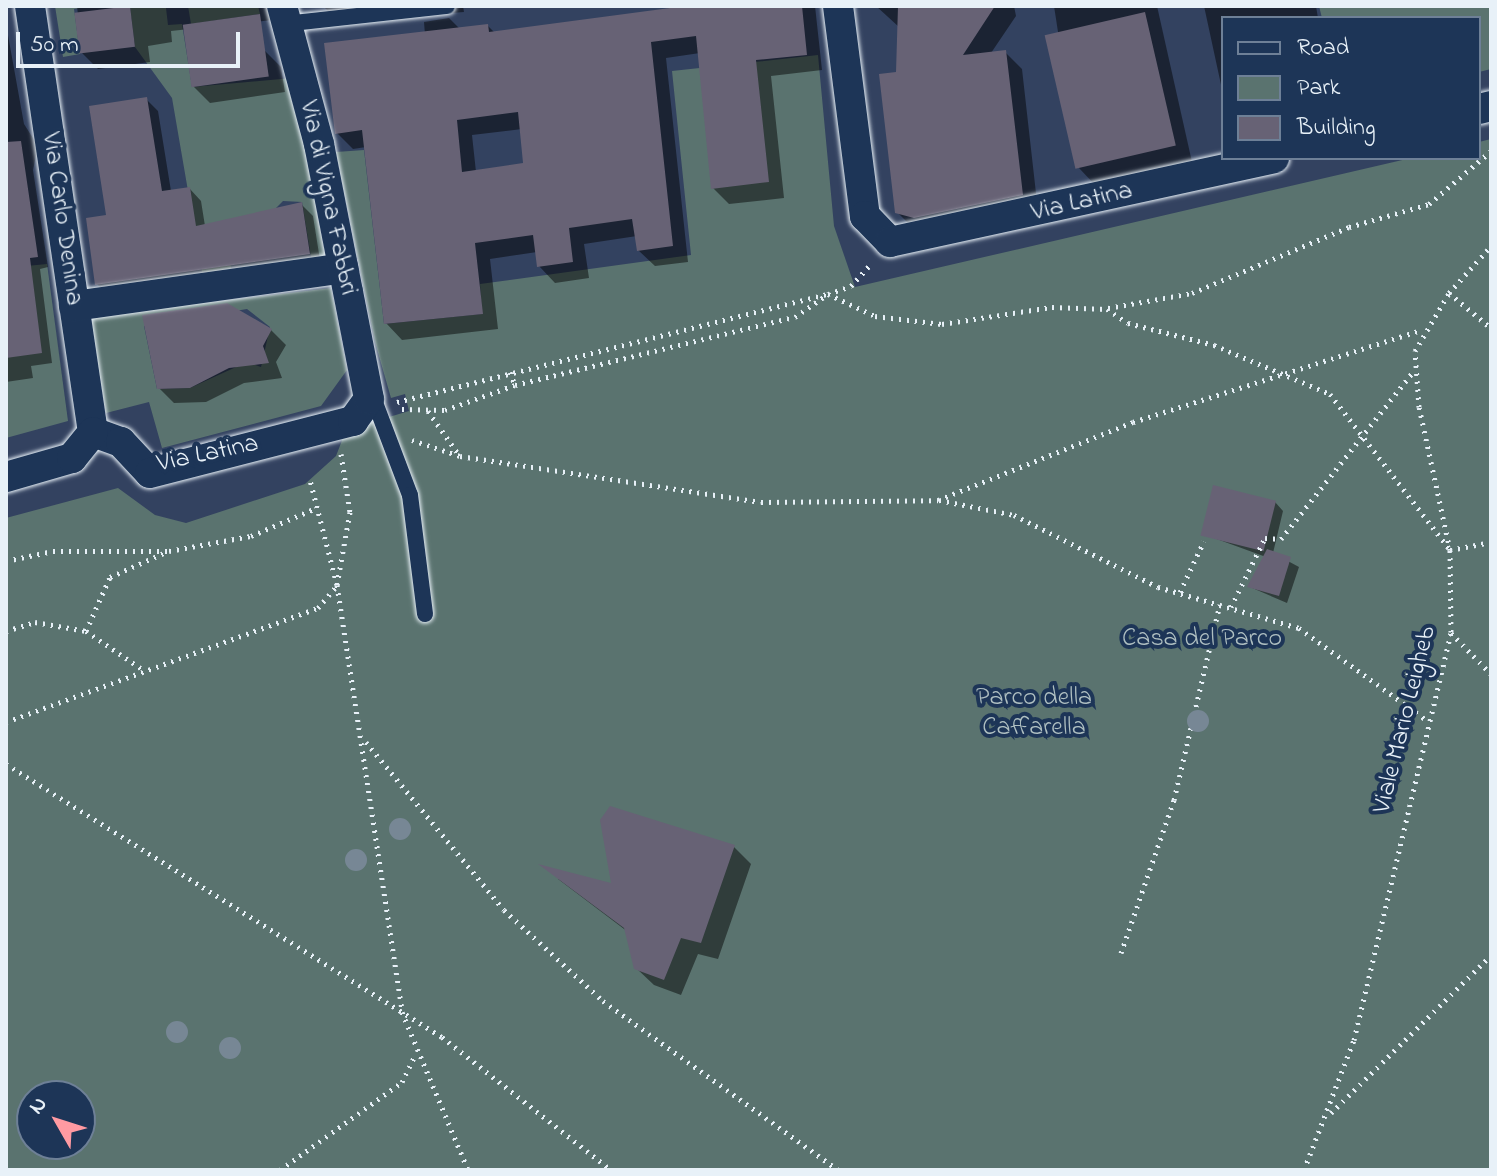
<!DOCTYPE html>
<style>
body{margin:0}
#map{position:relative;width:1497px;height:1176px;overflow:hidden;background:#334260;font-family:"Indie Flower",sans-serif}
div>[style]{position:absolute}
.green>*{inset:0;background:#5a736f}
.shadow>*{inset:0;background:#0007}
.building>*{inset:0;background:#676275;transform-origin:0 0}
.path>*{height:5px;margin-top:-2.5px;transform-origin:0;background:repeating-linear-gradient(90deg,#e8f1f8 0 2px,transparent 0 8px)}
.roads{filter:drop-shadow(0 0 2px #e8f1f8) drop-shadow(0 0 2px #e8f1f8)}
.service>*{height:16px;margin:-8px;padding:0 8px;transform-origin:8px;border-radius:8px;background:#1d3557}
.minor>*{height:30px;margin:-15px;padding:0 15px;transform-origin:15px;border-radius:15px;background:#1d3557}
.trees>*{width:22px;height:22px;margin:-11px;border-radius:50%;background:#778795}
span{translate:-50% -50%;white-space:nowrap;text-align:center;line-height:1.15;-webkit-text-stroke:8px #1d3557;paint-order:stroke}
.street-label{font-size:26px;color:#e8f1f8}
.park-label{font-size:26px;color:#afbfc1}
.frame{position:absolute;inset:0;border:8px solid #e8f1f8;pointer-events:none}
.legend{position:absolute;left:1221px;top:16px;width:260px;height:144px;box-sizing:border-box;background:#1d3557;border:2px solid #6e8097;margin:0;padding:10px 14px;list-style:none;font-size:24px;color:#e8f1f8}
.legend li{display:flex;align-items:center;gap:16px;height:40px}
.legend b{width:40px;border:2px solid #6e8097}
.north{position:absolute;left:16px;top:1080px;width:80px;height:80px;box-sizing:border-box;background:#1d3557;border:2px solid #6e8097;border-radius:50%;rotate:309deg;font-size:22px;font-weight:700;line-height:32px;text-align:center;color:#e8f1f8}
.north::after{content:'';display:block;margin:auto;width:28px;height:36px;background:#ff9aa2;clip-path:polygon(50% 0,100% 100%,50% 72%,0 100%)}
.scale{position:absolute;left:16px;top:32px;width:224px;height:36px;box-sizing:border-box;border:4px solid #e8f1f8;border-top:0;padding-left:10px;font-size:24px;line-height:28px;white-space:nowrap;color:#e8f1f8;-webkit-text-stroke:6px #1d3557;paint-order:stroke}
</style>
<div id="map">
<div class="green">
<div style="clip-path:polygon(55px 6px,91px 6px,74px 9px,80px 54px,63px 57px)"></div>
<div style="clip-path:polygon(130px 6px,179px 6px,166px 8px,168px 25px,182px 24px,192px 87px,292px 78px,326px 261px,312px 263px,302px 202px,283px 201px,272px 212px,224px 221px,232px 274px,203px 278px,172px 98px,135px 47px)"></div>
<div style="clip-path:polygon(188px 6px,258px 6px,260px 14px,191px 24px)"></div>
<div style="clip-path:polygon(1319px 6px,1491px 6px,1491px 69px,1479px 72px,1479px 18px,1322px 18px)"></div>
<div style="clip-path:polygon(evenodd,818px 55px,834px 226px,855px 287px,1411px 158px,1479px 158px,1479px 142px,1491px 139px,1491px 1170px,6px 1170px,6px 518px,118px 488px,155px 515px,186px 523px,305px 484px,336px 456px,346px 430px,409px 411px,405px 394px,391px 398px,375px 342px,336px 152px,364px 150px,384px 324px,482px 314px,480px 284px,691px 255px,672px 71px,818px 55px,32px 1096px,80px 1096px,80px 1144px,32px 1144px,32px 1096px)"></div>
<div style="clip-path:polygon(47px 264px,68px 421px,6px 438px,6px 268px)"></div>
<div style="clip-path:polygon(evenodd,331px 288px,347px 370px,321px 406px,162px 448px,149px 402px,106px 413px,89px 316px,331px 288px,247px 309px,270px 327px,261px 367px,247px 362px,190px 388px,157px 389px,144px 326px,247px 309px)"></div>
</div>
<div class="shadow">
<div style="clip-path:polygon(77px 6px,271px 6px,273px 20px,171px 31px,172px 42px,148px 46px,150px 62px,98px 69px,82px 53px)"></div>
<div style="clip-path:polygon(323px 6px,409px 6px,332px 15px)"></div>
<div style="clip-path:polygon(430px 6px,463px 6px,464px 12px,438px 14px)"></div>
<div style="clip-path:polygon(evenodd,687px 6px,815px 6px,822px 70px,771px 76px,784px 198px,729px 204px,713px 188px,700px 53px,666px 58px,688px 262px,655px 266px,638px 250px,637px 236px,584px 244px,589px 278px,555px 283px,539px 266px,537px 252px,490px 259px,498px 329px,402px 340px,386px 323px,366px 147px,353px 149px,337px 133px,425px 35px,424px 22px,449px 18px,459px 28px,488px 26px,496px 34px,687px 6px,522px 129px,525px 165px,476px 172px,472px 135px,522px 129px)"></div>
<div style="clip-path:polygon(876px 6px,1014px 6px,1016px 16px,991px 53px,1005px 52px,1022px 69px,1038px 211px,914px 229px,897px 212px,899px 27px)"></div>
<div style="clip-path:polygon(1054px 6px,1157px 6px,1192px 162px,1095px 185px,1079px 168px)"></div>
<div style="clip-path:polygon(1204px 6px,1316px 6px,1318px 18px,1223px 18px,1223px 94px)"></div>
<div style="clip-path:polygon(6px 24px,24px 124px,38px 146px,33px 170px,48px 267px,40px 269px,52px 363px,31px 366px,33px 378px,6px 382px)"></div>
<div style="clip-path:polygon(264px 50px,281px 67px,285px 92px,210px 103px,193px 86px)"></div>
<div style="clip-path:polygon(146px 99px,158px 111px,171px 191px,190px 189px,201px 201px,205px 226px,301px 204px,313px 216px,321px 266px,109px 296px,97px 284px,108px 217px)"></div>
<div style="clip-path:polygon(271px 330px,286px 345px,276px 362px,282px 378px,244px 383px,206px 402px,174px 403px,159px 388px)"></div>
<div style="clip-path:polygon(1275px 502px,1283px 511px,1273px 553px,1299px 567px,1287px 603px,1250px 587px,1266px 557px,1203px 534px)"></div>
<div style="clip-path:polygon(611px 808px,734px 847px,751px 864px,718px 959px,698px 954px,681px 995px,654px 985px,636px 968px,628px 932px,558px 879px,614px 885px)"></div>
</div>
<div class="building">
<div style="left:130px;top:6px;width:41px;height:56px;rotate:83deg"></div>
<div style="clip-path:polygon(evenodd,685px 6px,802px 6px,807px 55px,756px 60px,769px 182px,711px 189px,696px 36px,651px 42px,673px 246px,637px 251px,632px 219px,569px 228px,573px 262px,537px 267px,533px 235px,475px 243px,483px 314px,384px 324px,362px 130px,335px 134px,324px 43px,488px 24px,489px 32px,685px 6px,518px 112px,523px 163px,462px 172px,457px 120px,518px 112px)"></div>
<div style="clip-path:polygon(898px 6px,995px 6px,963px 55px,1006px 50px,1023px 195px,914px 218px,895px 213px,879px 74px,896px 72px)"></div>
<div style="left:1145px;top:12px;width:137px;height:103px;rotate:77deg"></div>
<div style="left:260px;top:14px;width:63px;height:78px;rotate:82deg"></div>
<div style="clip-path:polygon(147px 97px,162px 191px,190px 187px,196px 226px,302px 202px,310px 254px,95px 285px,86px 218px,106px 215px,89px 106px)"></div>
<div style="clip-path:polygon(21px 141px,38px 257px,30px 258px,42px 353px,6px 358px,6px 142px)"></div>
<div style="clip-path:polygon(227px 303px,272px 329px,263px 346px,269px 363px,229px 368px,190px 388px,157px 389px,142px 315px)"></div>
<div style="left:1213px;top:485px;width:65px;height:52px;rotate:14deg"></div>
<div style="clip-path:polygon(1267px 549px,1291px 557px,1279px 596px,1247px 587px)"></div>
<div style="clip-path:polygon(610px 806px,735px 845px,701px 943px,681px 938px,664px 980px,634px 969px,624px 928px,538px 864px,611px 883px,600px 820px)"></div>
</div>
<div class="path">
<div style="left:1449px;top:293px;width:55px;rotate:39.8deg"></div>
<div style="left:1108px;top:308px;width:85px;rotate:-10.1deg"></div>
<div style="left:1192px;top:293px;width:170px;rotate:-22.8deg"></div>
<div style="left:1349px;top:227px;width:83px;rotate:-16deg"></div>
<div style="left:1429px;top:204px;width:82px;rotate:-40.5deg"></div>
<div style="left:510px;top:372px;width:14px;rotate:69deg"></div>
<div style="left:515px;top:385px;width:288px;rotate:-13.7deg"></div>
<div style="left:795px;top:317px;width:40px;rotate:-34.9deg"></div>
<div style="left:828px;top:294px;width:52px;rotate:25.1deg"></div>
<div style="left:875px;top:316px;width:67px;rotate:6.8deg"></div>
<div style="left:942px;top:324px;width:111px;rotate:-8.8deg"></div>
<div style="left:1052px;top:307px;width:55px;rotate:2.1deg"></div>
<div style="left:1107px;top:309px;width:25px;rotate:34deg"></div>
<div style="left:1128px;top:323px;width:89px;rotate:14.3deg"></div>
<div style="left:1214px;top:345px;width:126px;rotate:22.9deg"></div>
<div style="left:1330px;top:394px;width:197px;rotate:52.4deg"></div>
<div style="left:1450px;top:550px;width:42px;rotate:-11deg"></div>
<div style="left:397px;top:402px;width:444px;rotate:-14.1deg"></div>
<div style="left:828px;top:294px;width:24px;rotate:-19deg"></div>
<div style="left:851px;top:286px;width:30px;rotate:-48deg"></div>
<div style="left:402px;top:409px;width:43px;rotate:1.3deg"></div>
<div style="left:445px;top:410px;width:74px;rotate:-19.7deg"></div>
<div style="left:428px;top:411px;width:54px;rotate:54.8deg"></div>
<div style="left:412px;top:440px;width:51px;rotate:18.4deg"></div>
<div style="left:460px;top:456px;width:304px;rotate:8.7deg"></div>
<div style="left:761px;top:502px;width:177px;rotate:-0.6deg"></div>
<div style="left:938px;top:500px;width:210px;rotate:-21.8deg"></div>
<div style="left:1133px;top:422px;width:303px;rotate:-17.7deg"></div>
<div style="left:341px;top:454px;width:59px;rotate:81.2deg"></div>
<div style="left:350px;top:512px;width:74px;rotate:100.1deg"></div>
<div style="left:337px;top:585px;width:432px;rotate:81.3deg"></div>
<div style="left:402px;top:1012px;width:171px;rotate:67.3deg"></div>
<div style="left:939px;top:500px;width:76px;rotate:11.3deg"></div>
<div style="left:1014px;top:515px;width:161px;rotate:26.6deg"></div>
<div style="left:1158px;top:587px;width:147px;rotate:16.2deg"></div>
<div style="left:1299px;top:628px;width:155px;rotate:35.8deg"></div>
<div style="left:6px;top:561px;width:48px;rotate:-12deg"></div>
<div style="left:53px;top:551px;width:116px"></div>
<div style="left:169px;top:551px;width:83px;rotate:-10.4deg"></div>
<div style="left:251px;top:536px;width:71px;rotate:-23.3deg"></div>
<div style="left:1180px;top:592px;width:56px;rotate:-64.8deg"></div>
<div style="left:1231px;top:607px;width:77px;rotate:-63.8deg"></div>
<div style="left:1265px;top:538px;width:16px;rotate:4deg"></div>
<div style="left:1281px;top:539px;width:213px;rotate:-51.7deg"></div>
<div style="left:6px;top:631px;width:30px;rotate:-17deg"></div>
<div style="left:35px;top:622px;width:52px;rotate:10deg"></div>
<div style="left:86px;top:631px;width:68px;rotate:34.2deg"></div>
<div style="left:86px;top:631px;width:59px;rotate:-66deg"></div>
<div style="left:110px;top:577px;width:59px;rotate:-24deg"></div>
<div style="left:1451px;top:633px;width:57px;rotate:45.7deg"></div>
<div style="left:6px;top:722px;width:332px;rotate:-20.1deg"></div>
<div style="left:318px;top:608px;width:30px;rotate:-50deg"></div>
<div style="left:337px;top:585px;width:108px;rotate:-104.4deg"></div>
<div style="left:366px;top:742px;width:217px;rotate:50.6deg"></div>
<div style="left:504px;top:910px;width:134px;rotate:42.6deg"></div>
<div style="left:603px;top:1001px;width:289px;rotate:35.7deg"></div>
<div style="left:6px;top:764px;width:514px;rotate:32.05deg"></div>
<div style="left:442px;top:1037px;width:215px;rotate:38.2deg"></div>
<div style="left:1121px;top:953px;width:162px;rotate:-70.9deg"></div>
<div style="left:1174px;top:800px;width:201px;rotate:-76.8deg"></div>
<div style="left:1331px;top:1113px;width:225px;rotate:-44.6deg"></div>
<div style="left:280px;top:1170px;width:150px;rotate:-35.8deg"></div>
<div style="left:402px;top:1082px;width:30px;rotate:-64deg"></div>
<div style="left:1304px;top:1170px;width:139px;rotate:-69deg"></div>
<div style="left:1354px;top:1040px;width:419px;rotate:-76.6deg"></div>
<div style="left:1451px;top:632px;width:82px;rotate:-90.7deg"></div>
<div style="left:1450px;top:550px;width:146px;rotate:-102.2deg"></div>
<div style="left:1419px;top:407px;width:56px;rotate:-94.1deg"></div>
<div style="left:1415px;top:351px;width:67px;rotate:-59.6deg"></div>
<div style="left:1449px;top:293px;width:63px;rotate:-48.2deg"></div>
</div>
<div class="roads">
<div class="service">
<div style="left:284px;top:24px;width:164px;rotate:-6.3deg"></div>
<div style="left:371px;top:392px;width:110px;rotate:69.3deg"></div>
<div style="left:410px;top:495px;width:120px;rotate:82.8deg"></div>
</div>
<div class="minor">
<div style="left:30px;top:6px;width:431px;rotate:81.6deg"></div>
<div style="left:838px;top:6px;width:212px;rotate:82.7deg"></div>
<div style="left:865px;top:216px;width:36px;rotate:46deg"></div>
<div style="left:890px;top:242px;width:393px;rotate:-12.3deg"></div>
<div style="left:1479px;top:109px;width:12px;rotate:-14deg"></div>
<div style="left:74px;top:306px;width:272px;rotate:-8deg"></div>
<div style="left:93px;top:432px;width:30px;rotate:20deg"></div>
<div style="left:121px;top:442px;width:42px;rotate:46.9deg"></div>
<div style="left:150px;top:473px;width:210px;rotate:-14.4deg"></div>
<div style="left:353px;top:421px;width:27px;rotate:-54deg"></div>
<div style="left:369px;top:399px;width:260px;rotate:-101.1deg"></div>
<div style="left:319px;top:144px;width:143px;rotate:-105deg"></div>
<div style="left:6px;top:477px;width:69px;rotate:-16.1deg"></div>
<div style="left:72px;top:458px;width:33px;rotate:-51deg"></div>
</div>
</div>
<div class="trees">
<div style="left:1198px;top:721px"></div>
<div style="left:400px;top:829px"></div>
<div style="left:356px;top:860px"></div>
<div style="left:177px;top:1032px"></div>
<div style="left:230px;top:1048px"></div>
</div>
<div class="street-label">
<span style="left:327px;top:198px;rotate:78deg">Via di Vigna Fabbri</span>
<span style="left:1082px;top:203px;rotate:-13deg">Via Latina</span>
<span style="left:61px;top:219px;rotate:82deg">Via Carlo Denina</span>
<span style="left:208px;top:455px;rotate:-12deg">Via Latina</span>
<span style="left:1406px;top:720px;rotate:-76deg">Viale Mario Leigheb</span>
</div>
<div class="park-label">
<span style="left:1202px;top:640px">Casa del Parco</span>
<span style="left:1034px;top:714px">Parco della<br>Caffarella</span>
</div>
<div class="frame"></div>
<ul class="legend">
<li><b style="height:10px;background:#1d3557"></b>Road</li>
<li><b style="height:22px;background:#5a736f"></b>Park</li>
<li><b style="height:22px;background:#676275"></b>Building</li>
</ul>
<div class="north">N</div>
<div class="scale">50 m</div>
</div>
